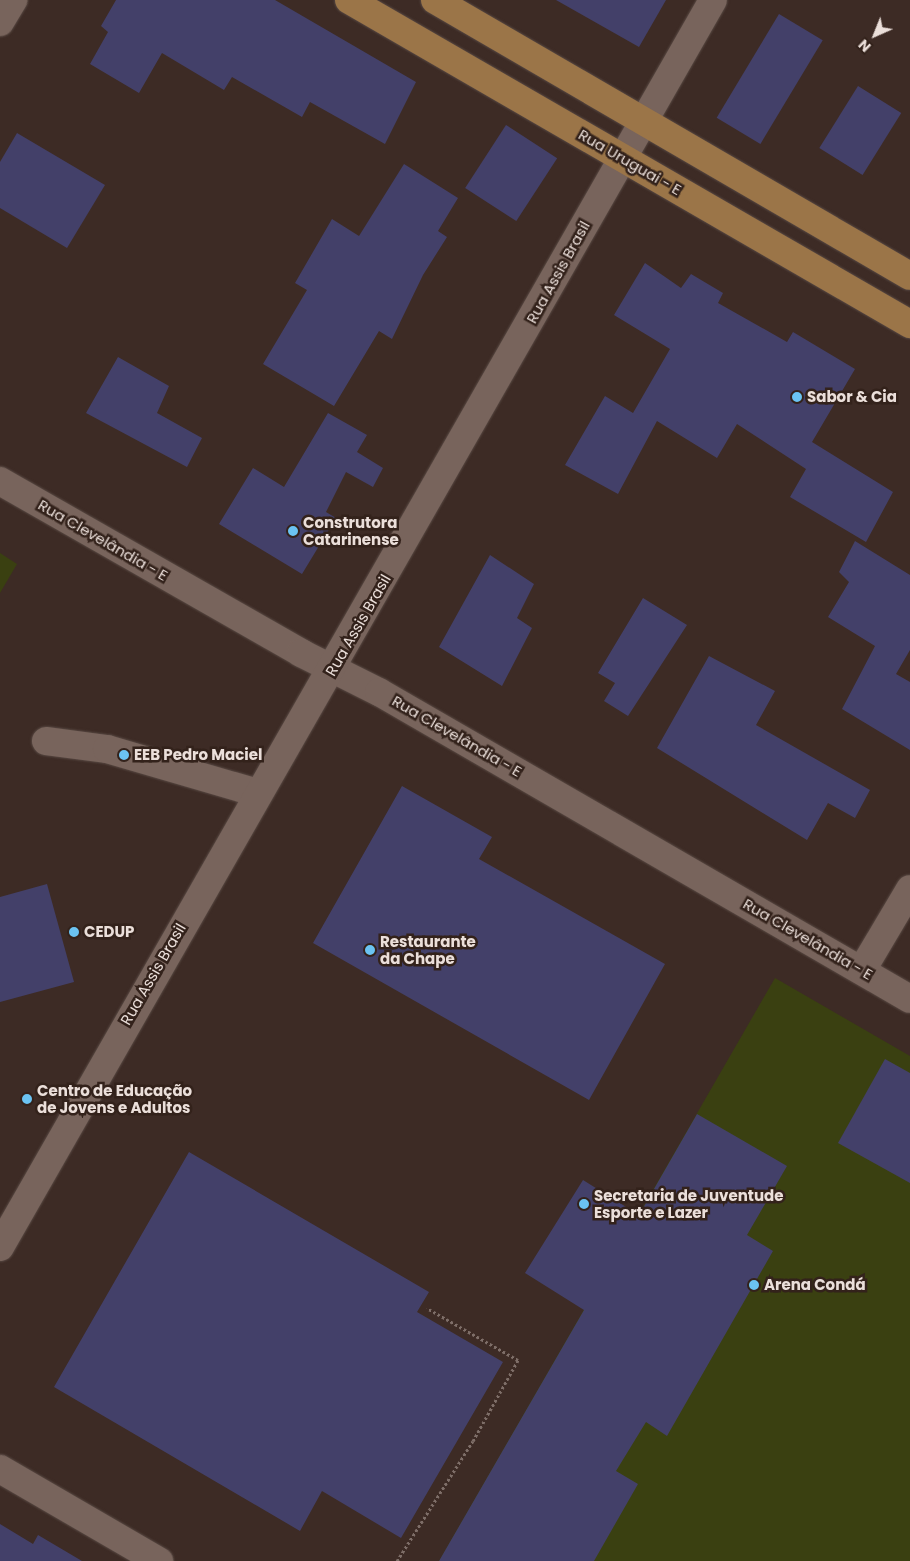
<!DOCTYPE html>
<meta charset="utf-8">
<style>
body{margin:0}
#map{position:relative;width:910px;height:1561px;overflow:hidden;background:#3d2b25;font-family:Poppins,sans-serif}
div>[style]{position:absolute}
.green>*{inset:0;background:#3a4011}
.building>*{inset:0;background:#434069;transform-origin:0 0}
.path>*{height:3px;margin-top:-1.5px;transform-origin:0;background:repeating-linear-gradient(90deg,#7e6e68 0 2.5px,transparent 0 5px)}
.roads{filter:drop-shadow(0 0 1px #584943) drop-shadow(0 0 1px #584943)}
.minor>*{height:28px;margin:-14px;padding:0 14px;transform-origin:14px;border-radius:14px;background:#78645c}
.major>*{height:28px;margin:-14px;padding:0 14px;transform-origin:14px;border-radius:14px;background:#9b7548}
.dots>*{width:14px;height:14px;translate:-50% -50%;box-sizing:border-box;border:2px solid #33221b;border-radius:50%}
span{translate:-50% -50%;white-space:nowrap;text-align:center;line-height:1.15;-webkit-text-stroke:5px #33221b;paint-order:stroke}
.street-label{font-size:15px;color:#ebdfda}
.poi-label{font-size:15px;color:#ebdfda;font-weight:700}
.left{translate:0 -50%;text-align:left}
.north{position:absolute;left:850px;top:10px;width:50px;height:50px;-webkit-text-stroke:4px #33221b;paint-order:stroke;rotate:224deg;font-size:14px;font-weight:700;line-height:20px;text-align:center;color:#ebdfda}
.north::after{content:'';display:block;margin:auto;width:18px;height:22px;background:#ebdfda;clip-path:polygon(50% 0,100% 100%,50% 72%,0 100%)}
</style>
<div id="map">
<div class="green">
<div style="clip-path:polygon(0 553px,17px 564px,0 593px)"></div>
<div style="clip-path:polygon(775px 978px,910px 1056px,910px 1561px,439px 1561px)"></div>
</div>
<div class="building">
<div style="clip-path:polygon(116px 0,275px 0,416px 82px,385px 144px,310px 102px,302px 117px,232px 77px,224px 90px,162px 53px,139px 93px,90px 64px,108px 32px,101px 26px)"></div>
<div style="clip-path:polygon(556px 0,666px 0,639px 47px)"></div>
<div style="left:779px;top:14px;width:51px;height:121px;rotate:31deg"></div>
<div style="left:858px;top:86px;width:51px;height:73px;rotate:32deg"></div>
<div style="left:506px;top:125px;width:61px;height:75px;rotate:33deg"></div>
<div style="clip-path:polygon(17px 133px,105px 185px,67px 248px,0 208px,0 162px)"></div>
<div style="clip-path:polygon(404px 164px,458px 198px,438px 231px,447px 237px,423px 275px,392px 339px,379px 331px,334px 406px,263px 364px,307px 290px,295px 283px,332px 219px,359px 236px)"></div>
<div style="clip-path:polygon(645px 263px,681px 288px,691px 274px,723px 293px,718px 303px,787px 342px,793px 332px,855px 369px,812px 442px,893px 492px,866px 542px,790px 497px,806px 469px,737px 424px,717px 458px,657px 421px,618px 494px,565px 465px,605px 396px,633px 413px,670px 349px,614px 315px)"></div>
<div style="clip-path:polygon(118px 357px,169px 386px,157px 413px,202px 438px,187px 467px,86px 413px)"></div>
<div style="clip-path:polygon(328px 413px,367px 435px,357px 452px,383px 468px,373px 487px,346px 472px,326px 512px,336px 518px,302px 574px,219px 524px,253px 468px,284px 487px)"></div>
<div style="clip-path:polygon(855px 541px,910px 575px,910px 650px,896px 674px,910px 682px,910px 750px,842px 709px,875px 646px,828px 617px,849px 582px,839px 572px)"></div>
<div style="clip-path:polygon(490px 555px,534px 584px,517px 618px,532px 628px,502px 686px,439px 647px)"></div>
<div style="clip-path:polygon(643px 598px,687px 625px,628px 716px,604px 701px,615px 683px,598px 673px)"></div>
<div style="clip-path:polygon(709px 656px,775px 691px,756px 725px,870px 790px,855px 818px,828px 803px,807px 840px,657px 748px)"></div>
<div style="clip-path:polygon(402px 786px,492px 837px,479px 859px,665px 964px,589px 1100px,313px 943px)"></div>
<div style="clip-path:polygon(47px 884px,74px 982px,0 1002px,0 897px)"></div>
<div style="clip-path:polygon(885px 1059px,910px 1073px,910px 1183px,838px 1143px)"></div>
<div style="clip-path:polygon(697px 1114px,787px 1166px,747px 1235px,773px 1251px,667px 1436px,646px 1422px,616px 1471px,638px 1484px,594px 1561px,439px 1561px,584px 1310px,525px 1273px,583px 1180px,639px 1215px)"></div>
<div style="clip-path:polygon(189px 1152px,429px 1292px,417px 1312px,503px 1362px,401px 1538px,322px 1491px,300px 1531px,54px 1387px)"></div>
<div style="clip-path:polygon(0 1524px,33px 1544px,38px 1535px,82px 1561px,0 1561px)"></div>
</div>
<div class="path">
<div style="left:397px;top:1561px;width:142px;rotate:-57.7deg"></div>
<div style="left:473px;top:1441px;width:93px;rotate:-60.9deg"></div>
<div style="left:518px;top:1360px;width:105px;rotate:-150.3deg"></div>
</div>
<div class="roads">
<div class="minor">
<div style="left:0;top:22px;width:26px;rotate:-59deg"></div>
<div style="left:0;top:481px;width:347px;rotate:29.7deg"></div>
<div style="left:301px;top:653px;width:87px;rotate:26.6deg"></div>
<div style="left:379px;top:692px;width:613px;rotate:30.03deg"></div>
<div style="left:46px;top:741px;width:62px;rotate:7.5deg"></div>
<div style="left:107px;top:749px;width:156px;rotate:16.3deg"></div>
<div style="left:862px;top:970px;width:94px;rotate:-59.3deg"></div>
<div style="left:0;top:1247px;width:1436px;rotate:-60.24deg"></div>
<div style="left:0;top:1469px;width:184px;rotate:30.1deg"></div>
</div>
<div class="major">
<div style="left:349px;top:0;width:648px;rotate:30.01deg"></div>
<div style="left:435px;top:0;width:549px;rotate:30.16deg"></div>
</div>
</div>
<div class="dots">
<div style="left:797px;top:397px;background:#6bc3f2"></div>
<div style="left:293px;top:531px;background:#6bc3f2"></div>
<div style="left:124px;top:755px;background:#6bc3f2"></div>
<div style="left:74px;top:932px;background:#6bc3f2"></div>
<div style="left:370px;top:950px;background:#6bc3f2"></div>
<div style="left:27px;top:1099px;background:#6bc3f2"></div>
<div style="left:584px;top:1204px;background:#6bc3f2"></div>
<div style="left:754px;top:1285px;background:#6bc3f2"></div>
</div>
<div class="street-label">
<span style="left:630px;top:162px;rotate:30deg">Rua Uruguai - E</span>
<span style="left:558px;top:272px;rotate:-61deg">Rua Assis Brasil</span>
<span style="left:103px;top:540px;rotate:30deg">Rua Clevelândia - E</span>
<span style="left:358px;top:625px;rotate:-60deg">Rua Assis Brasil</span>
<span style="left:457px;top:736px;rotate:30deg">Rua Clevelândia - E</span>
<span style="left:808px;top:939px;rotate:30deg">Rua Clevelândia - E</span>
<span style="left:153px;top:974px;rotate:-60deg">Rua Assis Brasil</span>
</div>
<div class="poi-label">
<span class="left" style="left:807px;top:397px">Sabor &amp; Cia</span>
<span class="left" style="left:303px;top:531px">Construtora<br>Catarinense</span>
<span class="left" style="left:134px;top:755px">EEB Pedro Maciel</span>
<span class="left" style="left:84px;top:932px">CEDUP</span>
<span class="left" style="left:380px;top:950px">Restaurante<br>da Chape</span>
<span class="left" style="left:37px;top:1099px">Centro de Educação<br>de Jovens e Adultos</span>
<span class="left" style="left:594px;top:1204px">Secretaria de Juventude<br>Esporte e Lazer</span>
<span class="left" style="left:764px;top:1285px">Arena Condá</span>
</div>
<div class="north">N</div>
</div>
